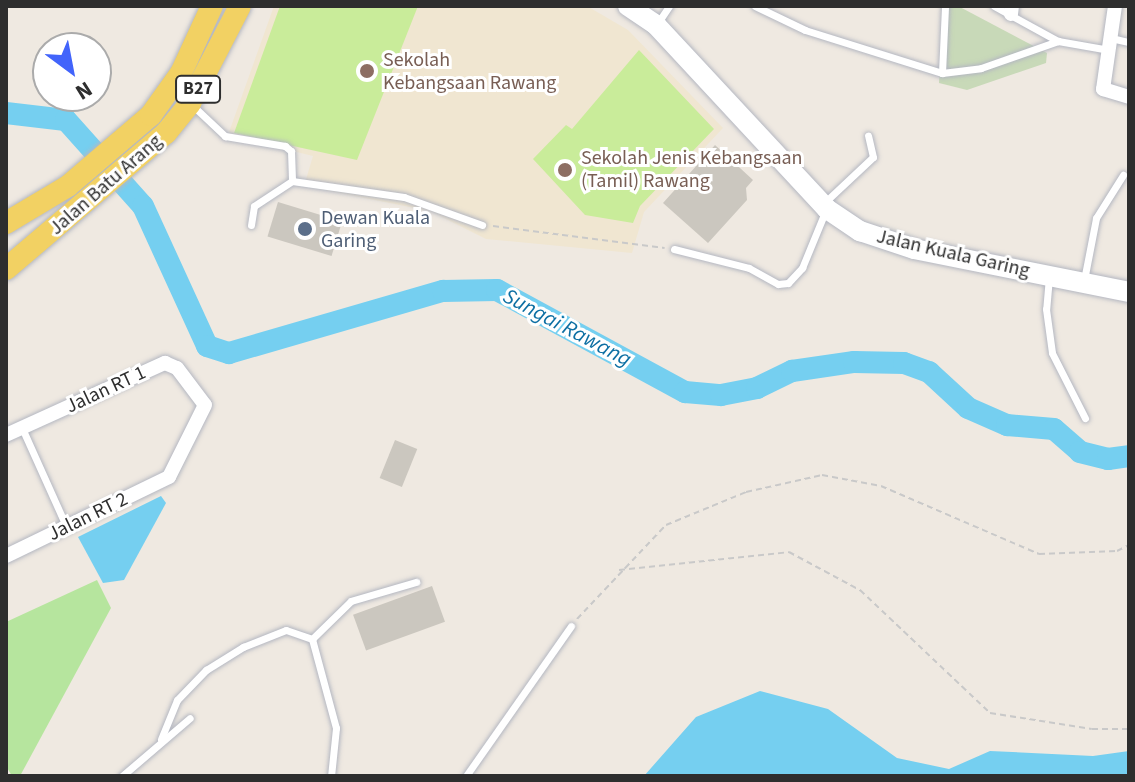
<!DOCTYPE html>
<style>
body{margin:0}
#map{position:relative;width:1135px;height:782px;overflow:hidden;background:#efe9e1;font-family:"Source Sans 3",sans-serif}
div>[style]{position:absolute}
.education>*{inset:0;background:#f0e6d1}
.green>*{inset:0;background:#b6e59e}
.cemetery>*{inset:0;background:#c8d9b8}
.pitch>*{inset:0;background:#c9ec9a}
.water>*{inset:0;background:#75cff0}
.river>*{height:22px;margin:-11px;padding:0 11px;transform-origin:11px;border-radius:11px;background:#75cff0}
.building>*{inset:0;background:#cbc7bf;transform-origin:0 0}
.path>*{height:2px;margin-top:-1px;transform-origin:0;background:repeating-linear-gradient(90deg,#c9c9c9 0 6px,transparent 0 10px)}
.roads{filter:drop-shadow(0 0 2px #b4b7c1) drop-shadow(0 0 2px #b4b7c1)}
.lane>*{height:7px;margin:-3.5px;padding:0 3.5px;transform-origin:3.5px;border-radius:3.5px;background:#fff}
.street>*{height:14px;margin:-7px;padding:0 7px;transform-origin:7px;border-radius:7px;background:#fff}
.secondary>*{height:20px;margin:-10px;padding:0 10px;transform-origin:10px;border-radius:10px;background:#fff}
.primary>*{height:22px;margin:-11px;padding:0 11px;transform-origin:11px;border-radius:11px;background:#f2d163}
.dots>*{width:22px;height:22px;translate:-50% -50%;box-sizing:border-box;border:4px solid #fff;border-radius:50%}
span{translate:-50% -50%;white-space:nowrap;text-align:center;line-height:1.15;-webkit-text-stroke:6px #fff;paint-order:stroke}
.shield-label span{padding:2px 6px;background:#fff;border:2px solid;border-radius:6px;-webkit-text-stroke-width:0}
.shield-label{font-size:18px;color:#2e2e2e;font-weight:700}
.education-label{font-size:20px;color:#785e54}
.left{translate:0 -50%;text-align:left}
.street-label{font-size:20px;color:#2e2e2e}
.service-label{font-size:20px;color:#4e5e75}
.water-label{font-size:22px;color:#0d6fa3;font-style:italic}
.frame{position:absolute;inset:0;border:8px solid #2e2e2e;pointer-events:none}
.north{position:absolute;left:32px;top:32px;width:80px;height:80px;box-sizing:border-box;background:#fff;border:2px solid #ababab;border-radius:50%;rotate:148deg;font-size:22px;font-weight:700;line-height:32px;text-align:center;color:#2e2e2e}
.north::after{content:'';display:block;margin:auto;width:28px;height:36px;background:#4264fb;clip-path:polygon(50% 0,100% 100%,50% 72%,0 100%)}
</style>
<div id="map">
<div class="education">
<div style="clip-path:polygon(274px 6px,587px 6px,628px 30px,723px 128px,644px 212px,632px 253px,486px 239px,430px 211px,304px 186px,313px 156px,228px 135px)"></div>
</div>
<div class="green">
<div style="clip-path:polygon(97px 580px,111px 608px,20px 776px,12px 776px,6px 766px,6px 622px)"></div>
</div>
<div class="cemetery">
<div style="clip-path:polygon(943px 6px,958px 6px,1047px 53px,1046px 63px,967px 90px,939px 83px)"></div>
</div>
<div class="pitch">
<div style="clip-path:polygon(280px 6px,418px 6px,357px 160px,234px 133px)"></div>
<div style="clip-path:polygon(639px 50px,714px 129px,640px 206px,633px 223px,585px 215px,533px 159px,566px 125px,572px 129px)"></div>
</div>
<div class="water">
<div style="clip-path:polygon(161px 496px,166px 503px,124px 580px,103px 583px,78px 537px)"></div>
<div style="clip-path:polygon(760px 691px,828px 709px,897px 758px,949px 769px,990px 751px,1093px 756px,1129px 751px,1129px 776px,644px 776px,696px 717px)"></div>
</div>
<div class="river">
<div style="left:6px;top:113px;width:60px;rotate:6.7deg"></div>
<div style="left:66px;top:120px;width:115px;rotate:48.2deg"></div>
<div style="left:143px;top:206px;width:154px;rotate:65.4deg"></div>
<div style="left:207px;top:346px;width:23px;rotate:18deg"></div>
<div style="left:229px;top:353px;width:223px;rotate:-16.2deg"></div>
<div style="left:443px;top:291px;width:54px;rotate:-1.1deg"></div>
<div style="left:497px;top:290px;width:214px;rotate:28.5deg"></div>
<div style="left:685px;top:392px;width:36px;rotate:5deg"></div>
<div style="left:721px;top:395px;width:37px;rotate:-11deg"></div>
<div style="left:757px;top:388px;width:39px;rotate:-26deg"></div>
<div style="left:792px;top:371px;width:63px;rotate:-8.3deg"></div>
<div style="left:854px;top:362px;width:50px;rotate:1.1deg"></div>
<div style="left:904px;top:363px;width:27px;rotate:20deg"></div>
<div style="left:929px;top:372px;width:53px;rotate:42.7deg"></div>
<div style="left:968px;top:408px;width:43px;rotate:23.6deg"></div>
<div style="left:1007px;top:425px;width:47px;rotate:4.9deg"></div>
<div style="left:1054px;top:429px;width:35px;rotate:41deg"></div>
<div style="left:1080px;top:452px;width:29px;rotate:14deg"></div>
<div style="left:1108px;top:459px;width:21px;rotate:-8deg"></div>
</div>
<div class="building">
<div style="clip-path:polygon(715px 145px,753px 180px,746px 188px,747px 200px,708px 243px,663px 203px)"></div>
<div style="left:278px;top:202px;width:67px;height:36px;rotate:17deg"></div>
<div style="left:395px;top:440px;width:24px;height:41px;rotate:22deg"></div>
<div style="left:432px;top:586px;width:38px;height:84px;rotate:70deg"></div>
</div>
<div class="path">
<div style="left:493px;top:226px;width:173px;rotate:7.3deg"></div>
<div style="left:619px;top:570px;width:171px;rotate:-6deg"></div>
<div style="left:789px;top:552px;width:81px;rotate:28.2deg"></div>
<div style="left:860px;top:590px;width:179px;rotate:43.4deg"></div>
<div style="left:990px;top:713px;width:103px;rotate:8.9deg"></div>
<div style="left:1092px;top:729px;width:37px"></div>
<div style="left:577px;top:619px;width:129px;rotate:-46.6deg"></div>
<div style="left:666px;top:525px;width:87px;rotate:-22.4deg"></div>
<div style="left:746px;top:492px;width:78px;rotate:-12.6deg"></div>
<div style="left:822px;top:475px;width:60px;rotate:10.6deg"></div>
<div style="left:881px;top:486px;width:172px;rotate:23.3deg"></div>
<div style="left:1039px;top:554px;width:78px;rotate:-2.2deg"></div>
<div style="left:1117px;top:551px;width:13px;rotate:-27deg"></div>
</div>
<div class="roads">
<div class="lane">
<div style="left:755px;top:6px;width:55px;rotate:25.6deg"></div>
<div style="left:805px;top:30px;width:144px;rotate:17.4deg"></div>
<div style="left:942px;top:73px;width:39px;rotate:-7deg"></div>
<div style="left:981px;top:68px;width:82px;rotate:-19.3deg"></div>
<div style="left:994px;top:6px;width:73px;rotate:28.7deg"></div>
<div style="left:1058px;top:41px;width:52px;rotate:10deg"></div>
<div style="left:657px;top:24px;width:22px;rotate:-56deg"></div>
<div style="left:1111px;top:38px;width:18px;rotate:13deg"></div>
<div style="left:942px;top:73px;width:67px;rotate:-87.4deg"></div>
<div style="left:191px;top:104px;width:47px;rotate:43.3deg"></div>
<div style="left:225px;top:136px;width:61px;rotate:9.5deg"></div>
<div style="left:285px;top:146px;width:8px;rotate:40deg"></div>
<div style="left:291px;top:151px;width:30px;rotate:88deg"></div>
<div style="left:292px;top:181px;width:113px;rotate:8.1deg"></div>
<div style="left:404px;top:197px;width:83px;rotate:19.7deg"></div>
<div style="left:824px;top:203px;width:67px;rotate:-43.2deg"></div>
<div style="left:873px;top:157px;width:22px;rotate:-103deg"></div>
<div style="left:251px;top:225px;width:19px;rotate:-81deg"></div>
<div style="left:254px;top:206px;width:45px;rotate:-33.3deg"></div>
<div style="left:674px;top:249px;width:77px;rotate:14.2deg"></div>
<div style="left:749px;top:268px;width:33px;rotate:29deg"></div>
<div style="left:778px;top:284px;width:10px;rotate:-6deg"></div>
<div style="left:788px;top:283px;width:21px;rotate:-47deg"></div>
<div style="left:802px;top:268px;width:61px;rotate:-67.7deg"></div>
<div style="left:1049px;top:277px;width:32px;rotate:95deg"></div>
<div style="left:1046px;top:309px;width:44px;rotate:82.2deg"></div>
<div style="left:1052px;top:353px;width:73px;rotate:63.1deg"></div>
<div style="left:1084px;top:280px;width:63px;rotate:-79deg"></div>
<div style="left:1096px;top:218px;width:51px;rotate:-57.9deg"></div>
<div style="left:22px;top:428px;width:110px;rotate:65.8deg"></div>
<div style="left:312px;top:639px;width:92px;rotate:74.9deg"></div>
<div style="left:336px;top:728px;width:48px;rotate:95.9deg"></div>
<div style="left:161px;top:739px;width:42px;rotate:-67.7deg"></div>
<div style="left:177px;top:700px;width:42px;rotate:-46deg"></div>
<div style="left:206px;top:670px;width:44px;rotate:-31.9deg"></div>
<div style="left:243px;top:647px;width:46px;rotate:-21.6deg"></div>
<div style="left:286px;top:630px;width:28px;rotate:19deg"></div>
<div style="left:312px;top:639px;width:54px;rotate:-44.3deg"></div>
<div style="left:351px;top:601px;width:68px;rotate:-16.3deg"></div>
<div style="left:122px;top:776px;width:89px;rotate:-40.5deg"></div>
<div style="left:466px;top:776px;width:183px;rotate:-55deg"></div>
</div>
<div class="street">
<div style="left:1115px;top:6px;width:84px;rotate:98.2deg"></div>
<div style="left:1103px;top:89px;width:27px;rotate:17deg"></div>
<div style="left:1011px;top:14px;width:8px;rotate:-83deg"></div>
<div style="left:6px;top:435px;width:175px;rotate:-24.4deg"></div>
<div style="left:165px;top:363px;width:13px;rotate:23deg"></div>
<div style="left:177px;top:368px;width:46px;rotate:52.9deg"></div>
<div style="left:205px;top:405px;width:80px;rotate:116.6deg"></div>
<div style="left:169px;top:477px;width:181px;rotate:154.1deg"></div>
</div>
<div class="secondary">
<div style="left:628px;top:6px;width:34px;rotate:34deg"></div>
<div style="left:656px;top:25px;width:251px;rotate:47.1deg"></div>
<div style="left:827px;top:209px;width:40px;rotate:34deg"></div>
<div style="left:860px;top:231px;width:57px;rotate:18.4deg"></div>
<div style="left:914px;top:249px;width:219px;rotate:11.3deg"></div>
</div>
<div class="primary">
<div style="left:6px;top:223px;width:72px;rotate:-30.8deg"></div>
<div style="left:68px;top:186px;width:109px;rotate:-40.5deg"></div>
<div style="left:151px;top:115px;width:52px;rotate:-54.5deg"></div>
<div style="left:181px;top:73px;width:74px;rotate:-65.2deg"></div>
<div style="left:6px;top:269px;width:210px;rotate:-40.4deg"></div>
<div style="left:166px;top:133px;width:38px;rotate:-51deg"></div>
<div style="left:190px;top:103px;width:109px;rotate:-62.7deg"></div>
</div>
</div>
<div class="dots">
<div style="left:367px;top:71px;background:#8d6e63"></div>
<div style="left:565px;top:170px;background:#8d6e63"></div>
<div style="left:305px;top:229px;background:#5c6f8a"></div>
</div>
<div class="shield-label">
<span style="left:198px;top:89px">B27</span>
</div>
<div class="education-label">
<span class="left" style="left:383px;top:72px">Sekolah<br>Kebangsaan Rawang</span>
<span class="left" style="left:581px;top:170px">Sekolah Jenis Kebangsaan<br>(Tamil) Rawang</span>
</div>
<div class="street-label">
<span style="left:106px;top:185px;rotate:-41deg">Jalan Batu Arang</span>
<span style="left:953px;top:254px;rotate:13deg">Jalan Kuala Garing</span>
<span style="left:106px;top:390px;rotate:-25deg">Jalan RT 1</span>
<span style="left:88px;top:517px;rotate:-26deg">Jalan RT 2</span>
</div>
<div class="service-label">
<span class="left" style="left:321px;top:230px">Dewan Kuala<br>Garing</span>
</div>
<div class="water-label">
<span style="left:567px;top:328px;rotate:28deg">Sungai Rawang</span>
</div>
<div class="frame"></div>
<div class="north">N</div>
</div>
